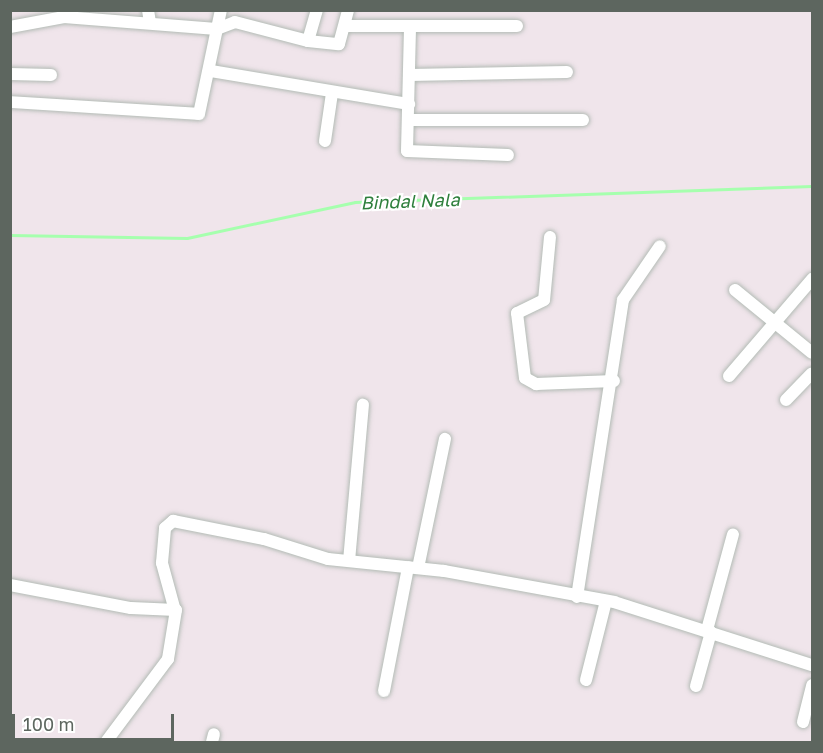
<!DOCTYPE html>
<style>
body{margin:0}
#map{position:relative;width:823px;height:753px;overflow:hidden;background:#f0e5eb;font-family:"Golos Text",sans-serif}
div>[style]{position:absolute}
.stream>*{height:3px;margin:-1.5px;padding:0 1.5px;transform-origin:1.5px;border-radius:1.5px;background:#a6ffae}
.roads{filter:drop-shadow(0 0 2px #b3bbb5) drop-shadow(0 0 2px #b3bbb5)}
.minor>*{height:12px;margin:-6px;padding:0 6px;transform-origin:6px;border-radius:6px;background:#fff}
span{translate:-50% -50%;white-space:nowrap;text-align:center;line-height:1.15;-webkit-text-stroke:4.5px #fff;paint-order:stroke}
.water-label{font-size:18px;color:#2e7f3c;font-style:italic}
.frame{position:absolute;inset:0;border:12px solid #5d665f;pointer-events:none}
.scale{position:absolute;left:12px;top:714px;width:162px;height:27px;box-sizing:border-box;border:3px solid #5d665f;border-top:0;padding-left:8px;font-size:18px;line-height:21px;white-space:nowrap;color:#5d665f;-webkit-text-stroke:4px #fff;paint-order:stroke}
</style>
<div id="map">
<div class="stream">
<div style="left:10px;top:235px;width:177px;rotate:1deg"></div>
<div style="left:187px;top:238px;width:172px;rotate:-12.1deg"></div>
<div style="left:355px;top:202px;width:457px;rotate:-2deg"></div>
</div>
<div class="roads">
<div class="minor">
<div style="left:148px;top:10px;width:13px;rotate:81deg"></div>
<div style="left:345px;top:26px;width:172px"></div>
<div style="left:10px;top:27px;width:55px;rotate:-10.5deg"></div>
<div style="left:64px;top:17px;width:153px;rotate:4.5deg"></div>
<div style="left:217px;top:29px;width:19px;rotate:-21deg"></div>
<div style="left:235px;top:22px;width:75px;rotate:14.6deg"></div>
<div style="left:308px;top:41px;width:32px;rotate:-74deg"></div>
<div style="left:410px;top:28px;width:123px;rotate:91.4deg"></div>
<div style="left:407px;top:151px;width:101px;rotate:2.3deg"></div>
<div style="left:308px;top:41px;width:31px;rotate:6deg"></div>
<div style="left:339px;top:44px;width:35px;rotate:-75deg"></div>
<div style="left:211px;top:71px;width:201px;rotate:9.5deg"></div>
<div style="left:10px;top:74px;width:41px;rotate:1.4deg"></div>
<div style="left:409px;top:75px;width:158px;rotate:-1.1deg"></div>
<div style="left:10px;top:102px;width:189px;rotate:3.6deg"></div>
<div style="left:199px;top:114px;width:106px;rotate:-78.1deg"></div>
<div style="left:408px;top:120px;width:175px"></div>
<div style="left:325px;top:141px;width:49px;rotate:-81.7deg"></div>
<div style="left:550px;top:237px;width:63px;rotate:95.4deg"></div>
<div style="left:544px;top:300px;width:30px;rotate:154deg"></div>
<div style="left:517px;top:313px;width:65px;rotate:83deg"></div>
<div style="left:525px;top:378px;width:13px;rotate:29deg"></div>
<div style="left:536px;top:384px;width:78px;rotate:-2.2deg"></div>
<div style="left:735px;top:290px;width:99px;rotate:39.3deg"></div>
<div style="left:729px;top:376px;width:128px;rotate:-49.4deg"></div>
<div style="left:786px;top:400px;width:37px;rotate:-46deg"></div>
<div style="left:349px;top:561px;width:157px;rotate:-84.9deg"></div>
<div style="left:418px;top:568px;width:132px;rotate:-78.2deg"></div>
<div style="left:10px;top:585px;width:123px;rotate:10.8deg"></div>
<div style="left:131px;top:608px;width:45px;rotate:2.5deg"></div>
<div style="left:176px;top:610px;width:50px;rotate:99.3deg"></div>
<div style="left:168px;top:659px;width:104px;rotate:126.8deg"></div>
<div style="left:577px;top:597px;width:301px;rotate:-81.2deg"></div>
<div style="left:623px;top:300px;width:65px;rotate:-55.6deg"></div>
<div style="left:174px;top:607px;width:46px;rotate:-105.3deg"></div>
<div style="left:162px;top:563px;width:35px;rotate:-85deg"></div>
<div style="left:165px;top:528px;width:11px;rotate:-41deg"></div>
<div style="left:173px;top:521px;width:93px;rotate:11.2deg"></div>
<div style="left:264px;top:539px;width:67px;rotate:17.4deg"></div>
<div style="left:328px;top:559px;width:117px;rotate:5.9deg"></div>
<div style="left:444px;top:571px;width:173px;rotate:10.3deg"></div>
<div style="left:614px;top:602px;width:208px;rotate:17.7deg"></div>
<div style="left:707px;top:630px;width:99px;rotate:-74.8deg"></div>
<div style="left:586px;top:680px;width:81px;rotate:-75.8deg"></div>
<div style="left:696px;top:686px;width:56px;rotate:-74.5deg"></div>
<div style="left:384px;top:691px;width:126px;rotate:-79deg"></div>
<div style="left:803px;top:722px;width:38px;rotate:-76deg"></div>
<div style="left:212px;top:742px;width:8px;rotate:-76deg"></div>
</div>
</div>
<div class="water-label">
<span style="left:410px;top:201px;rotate:-2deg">Bindal Nala</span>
</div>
<div class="frame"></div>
<div class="scale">100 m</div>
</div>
